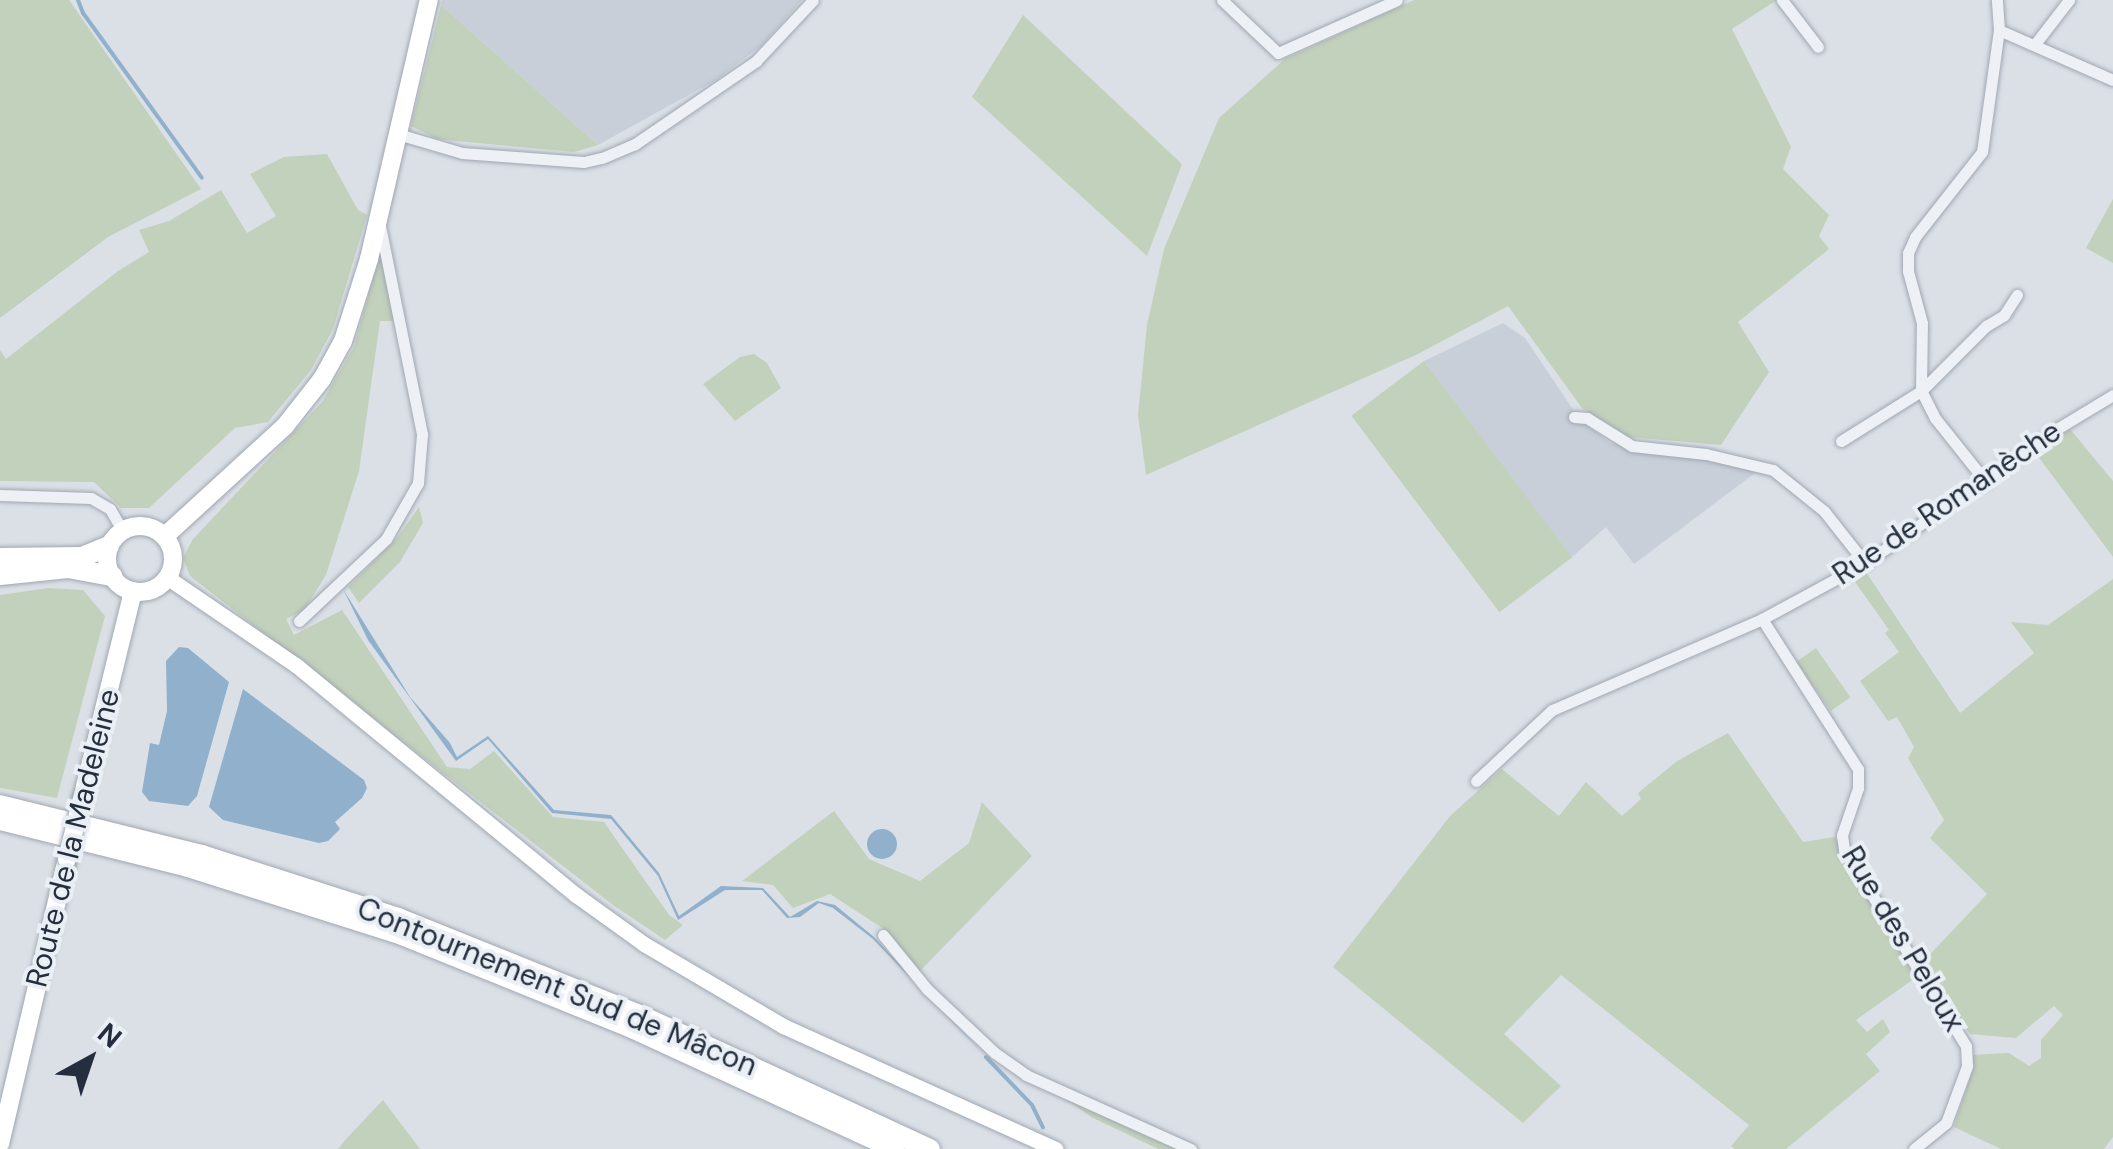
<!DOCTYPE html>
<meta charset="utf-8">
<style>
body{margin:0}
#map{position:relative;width:2113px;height:1149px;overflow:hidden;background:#dbe0e7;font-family:"DM Sans",sans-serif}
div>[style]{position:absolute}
.built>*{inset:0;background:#c8cfd9}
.green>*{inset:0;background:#c2d1bb;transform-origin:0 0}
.water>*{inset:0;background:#91b0cb}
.round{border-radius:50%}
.stream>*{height:4px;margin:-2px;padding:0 2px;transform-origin:2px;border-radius:2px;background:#91b0cb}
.roads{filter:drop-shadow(0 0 2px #a0a7b1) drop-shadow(0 0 2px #a0a7b1)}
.street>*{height:11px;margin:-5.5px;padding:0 5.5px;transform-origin:5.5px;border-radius:5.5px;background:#edf0f5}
.secondary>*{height:15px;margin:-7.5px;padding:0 7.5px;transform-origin:7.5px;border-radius:7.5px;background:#fff}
.primary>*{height:18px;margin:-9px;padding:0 9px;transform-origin:9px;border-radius:9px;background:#fff}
.primary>.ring{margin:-9px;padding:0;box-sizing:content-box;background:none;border:18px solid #fff;border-radius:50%}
.highway>*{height:20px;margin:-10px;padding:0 10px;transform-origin:10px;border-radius:10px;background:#fff}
.bridges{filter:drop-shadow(0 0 2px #99a5b3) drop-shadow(0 0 2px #99a5b3)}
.primary-bridge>*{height:18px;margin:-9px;padding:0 9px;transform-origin:9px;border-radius:9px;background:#fff}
span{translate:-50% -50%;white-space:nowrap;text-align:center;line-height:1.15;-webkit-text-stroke:8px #eaeff5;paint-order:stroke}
.street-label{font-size:30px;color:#242e3e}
.north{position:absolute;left:40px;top:1009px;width:100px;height:100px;-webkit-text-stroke:8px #eaeff5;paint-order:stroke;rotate:40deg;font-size:28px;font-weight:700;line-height:40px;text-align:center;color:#242e3e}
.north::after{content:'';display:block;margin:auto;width:35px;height:45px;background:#242e3e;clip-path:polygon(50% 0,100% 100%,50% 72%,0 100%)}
</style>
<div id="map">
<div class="built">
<div style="clip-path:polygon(442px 0,802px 0,762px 45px,716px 80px,598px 145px,441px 5px)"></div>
<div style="clip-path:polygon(1503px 323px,1525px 338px,1580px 420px,1610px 443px,1759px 470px,1634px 564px,1606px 527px,1571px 558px,1424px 361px)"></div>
</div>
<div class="green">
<div style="clip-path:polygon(0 0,69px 0,201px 189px,108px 237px,0 318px)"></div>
<div style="clip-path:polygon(1414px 0,1777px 0,1732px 29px,1791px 147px,1783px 169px,1829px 215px,1819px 236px,1829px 249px,1738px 322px,1769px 372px,1721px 445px,1628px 437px,1582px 408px,1508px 306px,1418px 354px,1146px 475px,1138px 415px,1147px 325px,1164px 249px,1219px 118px,1285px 59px)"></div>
<div style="clip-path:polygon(441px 5px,598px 145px,574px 152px,466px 142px,437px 139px,411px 126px)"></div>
<div style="clip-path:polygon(1023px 15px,1182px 164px,1147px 256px,972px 97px)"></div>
<div style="clip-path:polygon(327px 154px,358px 210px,367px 215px,333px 329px,311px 370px,268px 422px,235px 428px,149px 508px,121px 508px,94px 482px,0 481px,0 350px,6px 359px,118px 271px,149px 252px,139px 230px,169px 221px,221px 190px,247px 233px,276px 216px,250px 174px,284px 157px)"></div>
<div style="clip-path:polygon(2113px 199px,2113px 263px,2086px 248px)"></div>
<div style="clip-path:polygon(380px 253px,394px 321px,380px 321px,359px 471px,326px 575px,304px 610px,286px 619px,294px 635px,342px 610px,447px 767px,470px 769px,494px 751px,553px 817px,604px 822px,669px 915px,683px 925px,665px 940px,613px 905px,190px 576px,183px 558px,193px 539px,322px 402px,354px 347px)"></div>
<div style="clip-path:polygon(754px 354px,767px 363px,781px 388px,735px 421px,703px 384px,740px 357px)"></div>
<div style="left:1424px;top:361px;width:246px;height:91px;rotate:53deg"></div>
<div style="clip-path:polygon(2070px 429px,2113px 481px,2113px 557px,2037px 455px)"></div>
<div style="clip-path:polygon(419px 507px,423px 523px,400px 562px,359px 603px,348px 587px,397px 538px)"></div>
<div style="clip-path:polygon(1866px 572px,1960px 713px,2034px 653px,2011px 622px,2048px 625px,2113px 579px,2113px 1137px,2104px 1149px,2001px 1149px,1954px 1127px,1974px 1065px,1972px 1055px,2009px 1053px,2029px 1066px,2041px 1058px,2041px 1040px,2063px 1015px,2054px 1006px,2016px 1038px,1970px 1034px,1919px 966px,1987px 894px,1930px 838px,1944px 820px,1908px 758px,1914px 747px,1897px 717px,1888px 721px,1860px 681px,1899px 652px,1885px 633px,1889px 630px,1853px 579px)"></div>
<div style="clip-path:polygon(48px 588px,83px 590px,105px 616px,57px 798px,0 788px,0 595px)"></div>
<div style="left:1816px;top:648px;width:60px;height:24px;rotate:55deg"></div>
<div style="clip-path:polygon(1728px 733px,1803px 842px,1835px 837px,1915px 978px,1856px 1020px,1867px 1032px,1883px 1019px,1890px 1032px,1866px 1054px,1880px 1071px,1786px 1149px,1735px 1149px,1731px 1146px,1749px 1125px,1561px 975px,1504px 1034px,1561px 1086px,1523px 1123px,1333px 967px,1450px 816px,1502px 769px,1559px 816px,1586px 782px,1622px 816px,1641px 799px,1638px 793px,1677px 761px)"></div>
<div style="clip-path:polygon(982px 802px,1032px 856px,918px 973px,887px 931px,830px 894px,793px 908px,773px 885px,742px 881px,834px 811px,869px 859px,920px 881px,969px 843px)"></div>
<div style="clip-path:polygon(1061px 1096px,1179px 1149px,1158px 1149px,1093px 1118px)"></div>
<div style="clip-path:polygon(383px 1100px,420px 1149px,338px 1149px,346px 1139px)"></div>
</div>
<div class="water">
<div style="clip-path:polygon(343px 589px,410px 697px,450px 743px,457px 757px,488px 736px,554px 810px,611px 815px,659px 873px,679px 916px,721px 886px,763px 888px,790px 917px,817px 901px,835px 905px,874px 937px,986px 1057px,873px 939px,833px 908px,819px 903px,800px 917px,787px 918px,762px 890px,725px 890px,678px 920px,658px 876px,611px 819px,552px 813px,488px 739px,456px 761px,368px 640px)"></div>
<div style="clip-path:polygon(179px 647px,188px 648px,229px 682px,197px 796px,188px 806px,149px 801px,142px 792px,150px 743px,159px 745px,167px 711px,166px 661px)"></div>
<div style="clip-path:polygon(243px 689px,364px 780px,367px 788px,362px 798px,335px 822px,340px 829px,328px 841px,319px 843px,223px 820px,209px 807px)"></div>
<div class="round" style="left:867px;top:829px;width:30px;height:30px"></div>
</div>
<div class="stream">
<div style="left:78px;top:0;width:14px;rotate:69deg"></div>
<div style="left:83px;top:13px;width:203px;rotate:54.2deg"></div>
<div style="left:986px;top:1057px;width:66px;rotate:46.2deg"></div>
<div style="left:1032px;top:1105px;width:25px;rotate:64deg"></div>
</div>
<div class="roads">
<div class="street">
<div style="left:1222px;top:0;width:77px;rotate:43.4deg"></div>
<div style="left:1278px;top:53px;width:130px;rotate:-24deg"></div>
<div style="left:1782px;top:0;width:59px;rotate:52.5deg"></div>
<div style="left:1999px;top:30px;width:124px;rotate:23.7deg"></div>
<div style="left:2035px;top:44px;width:56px;rotate:-52.3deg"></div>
<div style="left:398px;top:134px;width:67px;rotate:16.5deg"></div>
<div style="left:462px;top:153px;width:122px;rotate:4.2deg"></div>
<div style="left:584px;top:162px;width:18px;rotate:-13deg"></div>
<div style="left:602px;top:158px;width:36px;rotate:-23deg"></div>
<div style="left:635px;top:144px;width:147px;rotate:-34.4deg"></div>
<div style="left:756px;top:61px;width:83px;rotate:-46.9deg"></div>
<div style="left:1574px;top:417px;width:13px;rotate:4deg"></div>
<div style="left:1587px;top:418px;width:53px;rotate:31.9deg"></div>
<div style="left:1632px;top:446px;width:74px;rotate:6.2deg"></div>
<div style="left:1706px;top:454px;width:69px;rotate:13.4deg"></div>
<div style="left:1773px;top:470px;width:65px;rotate:38.8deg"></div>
<div style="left:1824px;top:511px;width:66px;rotate:51.7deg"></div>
<div style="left:1841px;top:441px;width:94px;rotate:-32deg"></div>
<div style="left:1921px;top:391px;width:92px;rotate:-45deg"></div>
<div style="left:1986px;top:326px;width:21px;rotate:-31deg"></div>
<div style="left:2004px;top:315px;width:24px;rotate:-57deg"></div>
<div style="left:1986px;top:482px;width:82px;rotate:-128.6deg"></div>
<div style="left:1935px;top:418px;width:30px;rotate:-117deg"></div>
<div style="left:1921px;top:391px;width:68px;rotate:-89.2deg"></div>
<div style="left:1922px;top:323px;width:54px;rotate:-105.1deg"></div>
<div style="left:1908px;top:271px;width:18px;rotate:-90deg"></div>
<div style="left:1908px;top:253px;width:17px;rotate:-66deg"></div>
<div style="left:1915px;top:237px;width:108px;rotate:-51.8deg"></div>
<div style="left:1982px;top:152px;width:123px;rotate:-82.1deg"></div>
<div style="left:1999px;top:30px;width:30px;rotate:-94deg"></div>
<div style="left:0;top:495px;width:91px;rotate:1.9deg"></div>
<div style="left:91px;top:498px;width:22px;rotate:30deg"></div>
<div style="left:110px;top:509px;width:24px;rotate:60deg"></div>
<div style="left:1762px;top:619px;width:178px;rotate:57.4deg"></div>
<div style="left:1858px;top:769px;width:19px;rotate:90deg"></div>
<div style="left:1858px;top:788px;width:50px;rotate:108.8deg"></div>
<div style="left:1842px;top:835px;width:15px;rotate:82deg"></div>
<div style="left:1844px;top:850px;width:231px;rotate:58.1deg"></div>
<div style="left:1966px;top:1046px;width:20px;rotate:87deg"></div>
<div style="left:1967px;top:1066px;width:61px;rotate:110.2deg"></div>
<div style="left:1946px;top:1123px;width:41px;rotate:140.9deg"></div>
<div style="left:299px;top:621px;width:120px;rotate:-43.3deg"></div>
<div style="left:386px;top:539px;width:64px;rotate:-60.3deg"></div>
<div style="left:418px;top:483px;width:49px;rotate:-85.3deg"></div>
<div style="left:422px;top:434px;width:213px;rotate:-101.4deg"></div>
<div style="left:1476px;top:781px;width:104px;rotate:-43.1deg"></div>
<div style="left:1552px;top:710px;width:229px;rotate:-23.4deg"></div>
<div style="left:1762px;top:619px;width:117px;rotate:-28.5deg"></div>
<div style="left:1865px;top:563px;width:232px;rotate:-35deg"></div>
<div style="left:2055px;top:430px;width:68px;rotate:-31.1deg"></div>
<div style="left:883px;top:935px;width:70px;rotate:50.8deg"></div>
<div style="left:927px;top:989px;width:93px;rotate:43.3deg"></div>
<div style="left:995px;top:1053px;width:38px;rotate:35deg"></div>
<div style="left:1026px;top:1075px;width:181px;rotate:24.2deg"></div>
</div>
<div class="secondary">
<div style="left:168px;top:578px;width:156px;rotate:34.3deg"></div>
<div style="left:297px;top:666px;width:361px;rotate:39.4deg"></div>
<div style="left:576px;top:895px;width:84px;rotate:35.8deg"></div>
<div style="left:644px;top:944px;width:161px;rotate:30.5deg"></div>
<div style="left:783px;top:1026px;width:299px;rotate:24.3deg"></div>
</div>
<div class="primary">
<div class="ring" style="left:107px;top:526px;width:48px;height:48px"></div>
<div style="left:165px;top:536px;width:163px;rotate:-42.5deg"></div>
<div style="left:285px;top:426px;width:60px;rotate:-51.8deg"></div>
<div style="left:322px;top:379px;width:43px;rotate:-61.1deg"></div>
<div style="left:343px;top:341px;width:86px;rotate:-72.4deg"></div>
<div style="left:369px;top:259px;width:266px;rotate:-77deg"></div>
<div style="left:82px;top:799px;width:214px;rotate:-76.2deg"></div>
<div style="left:0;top:1144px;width:293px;rotate:-76.8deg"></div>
</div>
<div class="highway">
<div style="left:0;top:558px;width:82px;rotate:-0.7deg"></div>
<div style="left:82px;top:557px;width:29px;rotate:-22deg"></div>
<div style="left:0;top:575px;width:68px;rotate:-5.9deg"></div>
<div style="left:68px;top:568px;width:45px;rotate:10.3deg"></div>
<div style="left:0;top:805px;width:208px;rotate:13.9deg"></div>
<div style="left:202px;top:855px;width:206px;rotate:17.8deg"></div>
<div style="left:398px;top:918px;width:265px;rotate:21.9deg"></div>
<div style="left:644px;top:1017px;width:315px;rotate:24.8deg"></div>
<div style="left:0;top:820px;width:194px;rotate:14deg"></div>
<div style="left:188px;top:867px;width:225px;rotate:17.6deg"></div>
<div style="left:402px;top:935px;width:248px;rotate:22deg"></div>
<div style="left:632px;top:1028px;width:289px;rotate:24.7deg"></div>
</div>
</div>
<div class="bridges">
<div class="primary-bridge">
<div style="left:67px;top:859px;width:62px;rotate:-76deg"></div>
</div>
</div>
<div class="street-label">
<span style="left:1947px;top:503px;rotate:-34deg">Rue de Romanèche</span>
<span style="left:73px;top:838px;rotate:-76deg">Route de la Madeleine</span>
<span style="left:1903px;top:939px;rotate:59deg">Rue des Peloux</span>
<span style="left:557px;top:987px;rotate:22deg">Contournement Sud de Mâcon</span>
</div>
<div class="north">N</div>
</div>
